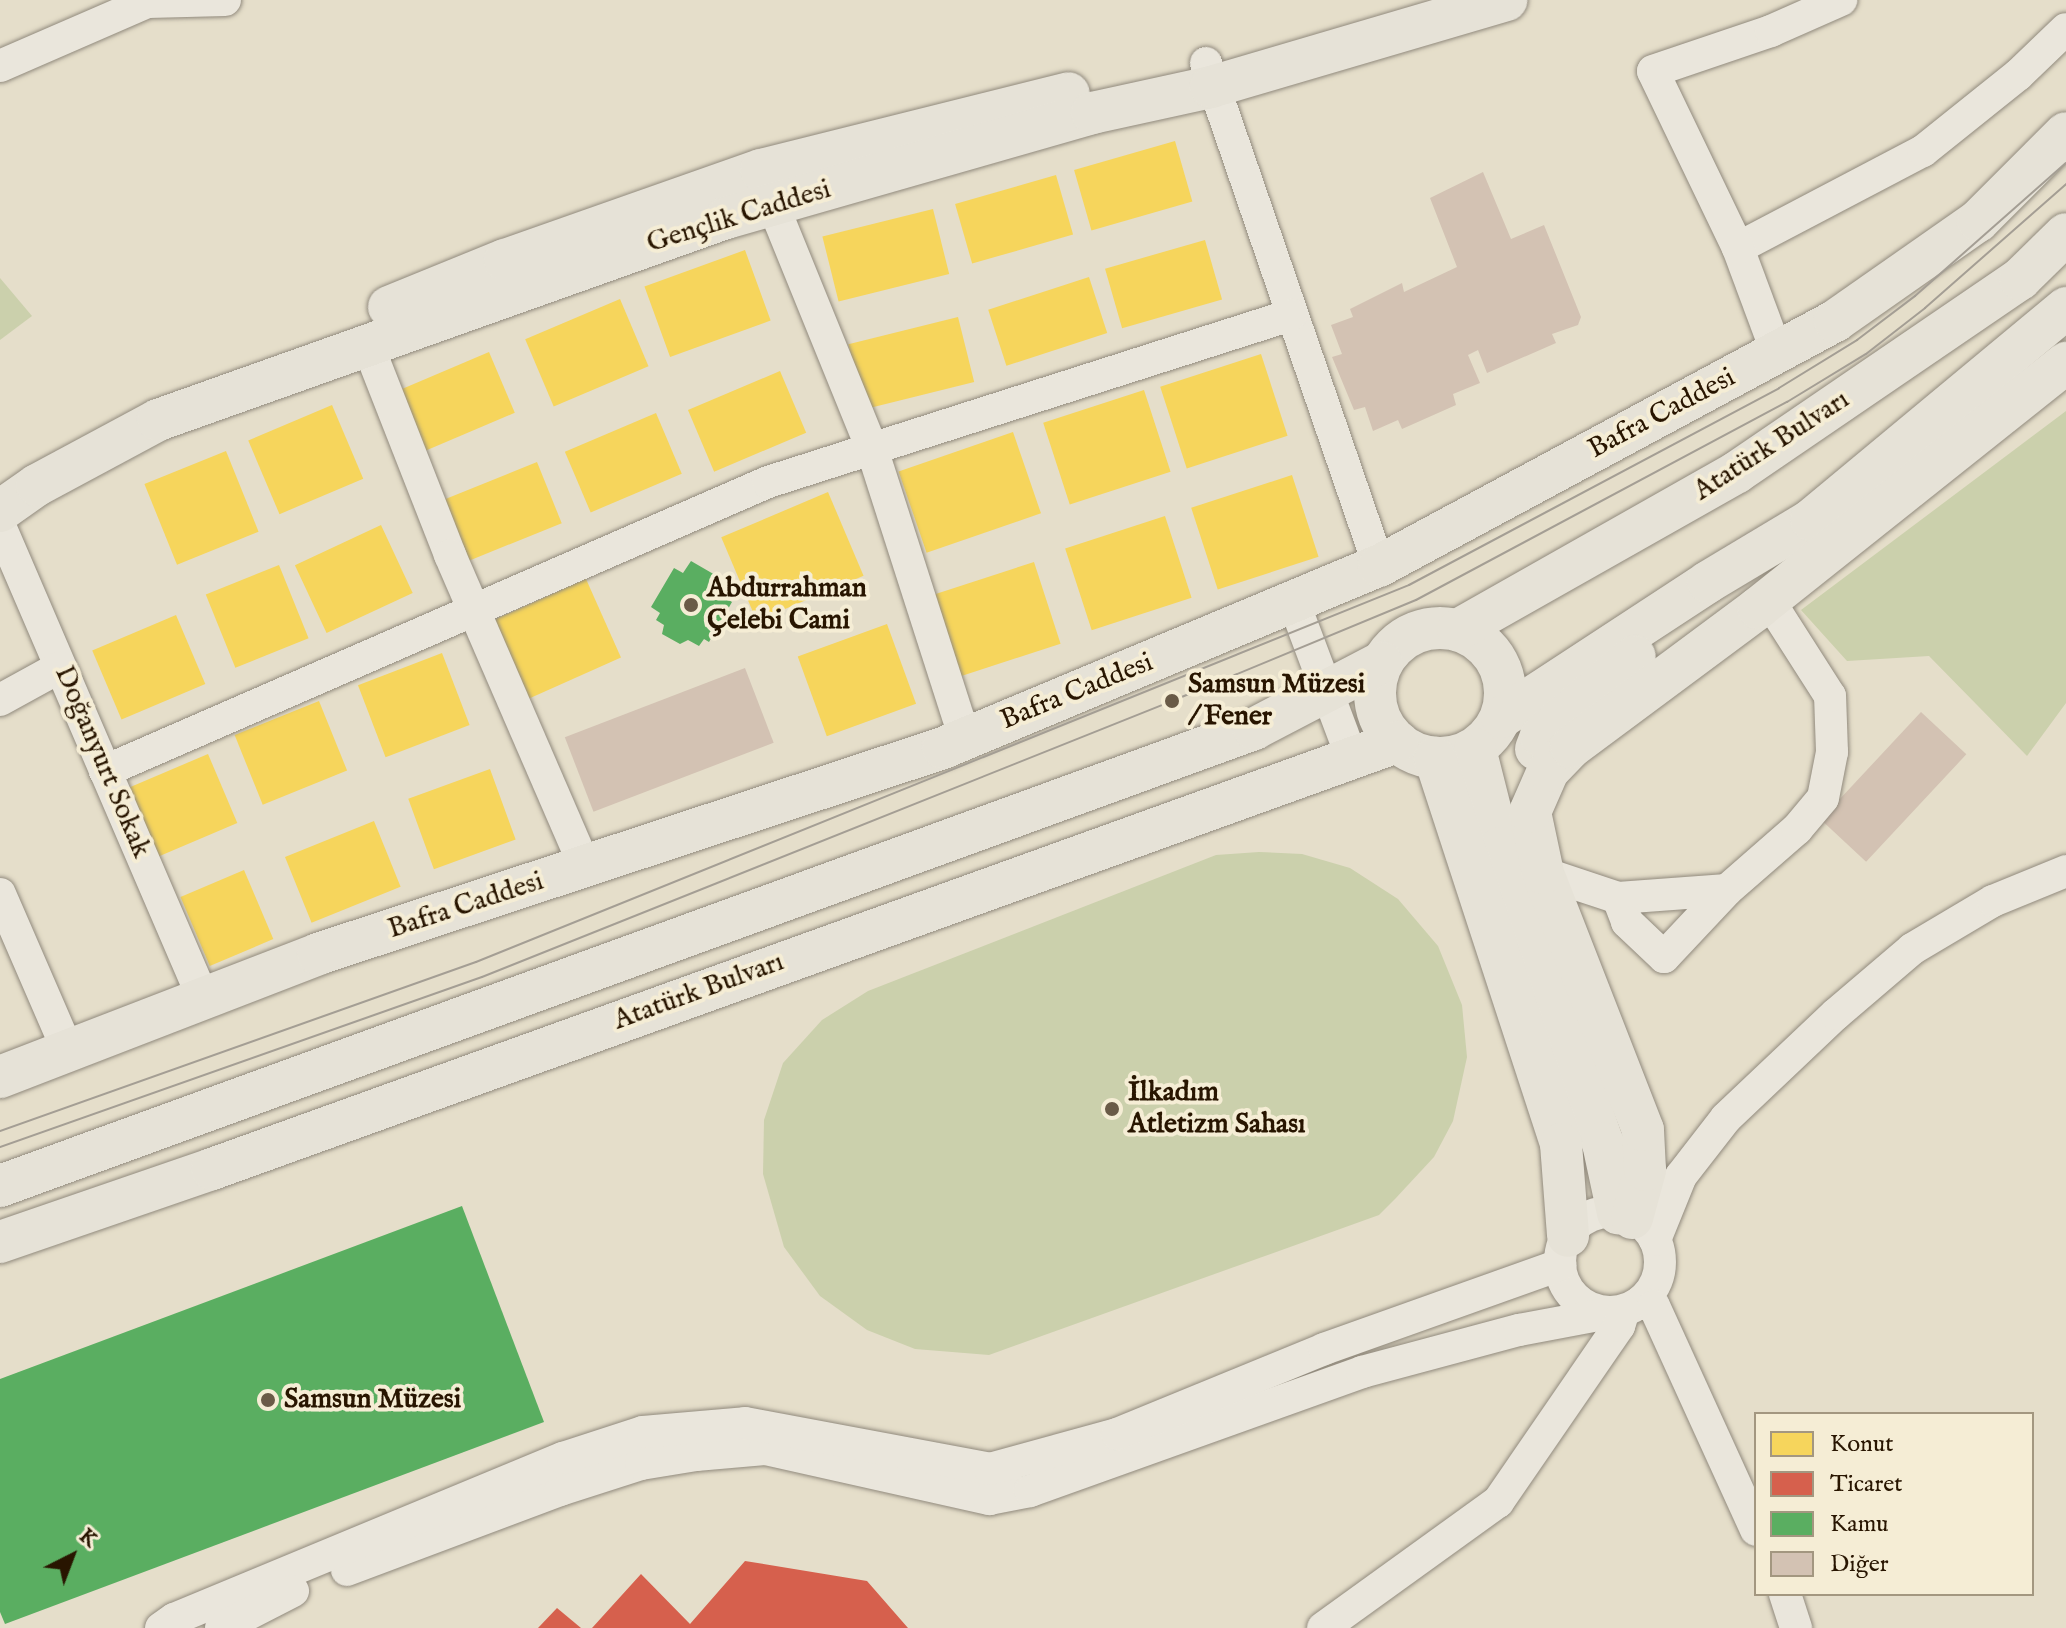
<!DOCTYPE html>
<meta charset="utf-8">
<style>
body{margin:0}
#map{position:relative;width:2066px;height:1628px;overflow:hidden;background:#e5deca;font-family:"IM FELL English",serif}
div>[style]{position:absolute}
.green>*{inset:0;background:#cbd0ac}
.homes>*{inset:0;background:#f6d55c;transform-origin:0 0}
.shops>*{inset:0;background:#d6604d}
.public>*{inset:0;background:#5aae61}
.building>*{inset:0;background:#d3c2b3;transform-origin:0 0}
.roads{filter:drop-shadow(0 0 2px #918a7d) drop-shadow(0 0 2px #918a7d)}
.minor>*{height:32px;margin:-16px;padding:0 16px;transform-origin:16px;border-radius:16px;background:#eae6dc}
.minor>.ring{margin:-16px;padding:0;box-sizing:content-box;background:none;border:32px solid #eae6dc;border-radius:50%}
.major>*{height:42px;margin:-21px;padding:0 21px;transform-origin:21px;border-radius:21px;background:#e6e2d7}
.major>.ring{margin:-21px;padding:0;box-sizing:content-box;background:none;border:42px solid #e6e2d7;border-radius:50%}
.tram>*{height:2px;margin:-1px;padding:0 1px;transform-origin:1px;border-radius:1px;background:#a49e94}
.dots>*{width:22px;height:22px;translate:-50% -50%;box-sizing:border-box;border:4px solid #f5edd5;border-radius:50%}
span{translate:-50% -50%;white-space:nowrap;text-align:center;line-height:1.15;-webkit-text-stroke:8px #f5edd5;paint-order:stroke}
.street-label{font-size:28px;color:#281500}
.poi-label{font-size:28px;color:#281500;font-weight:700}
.left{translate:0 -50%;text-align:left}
.legend{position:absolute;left:1754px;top:1412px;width:280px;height:184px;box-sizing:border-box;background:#f5edd5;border:2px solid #a39780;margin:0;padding:10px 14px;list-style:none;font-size:24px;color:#281500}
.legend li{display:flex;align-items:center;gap:16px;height:40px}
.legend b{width:40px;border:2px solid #a39780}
.north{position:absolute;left:32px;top:1516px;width:80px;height:80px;-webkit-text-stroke:6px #f5edd5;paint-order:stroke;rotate:42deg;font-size:22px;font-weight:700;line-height:32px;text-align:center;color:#281500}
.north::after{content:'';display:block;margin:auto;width:28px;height:36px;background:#281500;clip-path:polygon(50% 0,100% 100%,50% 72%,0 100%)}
</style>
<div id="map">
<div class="green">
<div style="clip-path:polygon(0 278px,32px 316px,0 340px)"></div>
<div style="clip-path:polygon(2066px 411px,2066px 703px,2027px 756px,1929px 656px,1847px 661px,1801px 610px)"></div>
<div style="clip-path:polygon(1259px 852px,1302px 854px,1350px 868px,1398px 899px,1438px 946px,1462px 1005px,1467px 1057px,1453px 1121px,1434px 1157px,1395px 1199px,1379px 1215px,989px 1355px,915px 1349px,867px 1330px,820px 1296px,784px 1247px,763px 1174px,764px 1120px,783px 1063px,822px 1020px,868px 991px,1216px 855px)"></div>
</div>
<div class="homes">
<div style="left:1175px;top:141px;width:63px;height:105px;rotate:74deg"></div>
<div style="left:1056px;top:175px;width:62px;height:105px;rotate:74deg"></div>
<div style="left:933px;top:209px;width:67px;height:114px;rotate:76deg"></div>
<div style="left:1205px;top:240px;width:62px;height:104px;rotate:74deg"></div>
<div style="left:745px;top:250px;width:75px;height:107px;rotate:70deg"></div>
<div style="left:1089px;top:277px;width:59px;height:106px;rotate:72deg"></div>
<div style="left:620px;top:299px;width:73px;height:103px;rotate:67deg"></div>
<div style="left:958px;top:317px;width:67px;height:113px;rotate:76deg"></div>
<div style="left:489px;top:352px;width:66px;height:99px;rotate:67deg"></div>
<div style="left:1261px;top:354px;width:86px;height:106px;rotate:72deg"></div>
<div style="left:780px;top:371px;width:67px;height:100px;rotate:67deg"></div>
<div style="left:1144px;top:390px;width:86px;height:106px;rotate:72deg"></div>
<div style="left:332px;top:405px;width:80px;height:91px;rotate:67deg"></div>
<div style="left:656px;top:413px;width:66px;height:99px;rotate:67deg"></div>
<div style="left:1013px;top:432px;width:86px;height:121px;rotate:71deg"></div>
<div style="left:226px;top:451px;width:87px;height:88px;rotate:68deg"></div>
<div style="left:537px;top:462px;width:66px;height:100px;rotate:68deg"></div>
<div style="left:1292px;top:475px;width:86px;height:106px;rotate:72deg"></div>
<div style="left:828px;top:492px;width:91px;height:116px;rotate:67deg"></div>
<div style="left:1165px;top:516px;width:86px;height:105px;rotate:72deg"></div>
<div style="left:381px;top:525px;width:75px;height:95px;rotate:65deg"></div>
<div style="left:1034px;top:562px;width:86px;height:105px;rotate:72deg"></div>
<div style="left:279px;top:565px;width:79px;height:79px;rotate:68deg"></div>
<div style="left:586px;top:579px;width:86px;height:106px;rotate:66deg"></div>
<div style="left:176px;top:615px;width:75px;height:91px;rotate:67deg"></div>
<div style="left:887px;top:624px;width:85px;height:95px;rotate:70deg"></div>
<div style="left:442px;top:653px;width:77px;height:90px;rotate:69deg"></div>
<div style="left:319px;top:701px;width:75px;height:91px;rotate:68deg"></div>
<div style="left:208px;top:754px;width:75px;height:90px;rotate:67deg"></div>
<div style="left:490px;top:769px;width:75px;height:87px;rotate:70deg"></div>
<div style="left:374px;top:821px;width:71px;height:96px;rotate:68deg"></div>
<div style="left:244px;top:870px;width:75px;height:69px;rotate:67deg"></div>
</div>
<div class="shops">
<div style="clip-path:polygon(745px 1561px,867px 1581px,908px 1628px,592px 1628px,641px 1574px,690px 1624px)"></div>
<div style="clip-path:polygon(557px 1608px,581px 1628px,538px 1628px)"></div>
</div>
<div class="public">
<div style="clip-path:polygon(691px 561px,729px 583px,722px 596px,732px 602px,709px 642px,704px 639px,699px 646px,688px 640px,680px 644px,662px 634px,664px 625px,656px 620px,660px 613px,651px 607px,674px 568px,683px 573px)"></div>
<div style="clip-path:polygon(462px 1206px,544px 1422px,5px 1624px,0 1612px,0 1379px)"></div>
</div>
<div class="building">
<div style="clip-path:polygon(1483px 172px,1511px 239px,1544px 225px,1581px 317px,1578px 325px,1552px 334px,1556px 343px,1487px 373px,1478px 350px,1468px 355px,1480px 383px,1453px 394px,1456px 405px,1402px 429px,1398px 420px,1373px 431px,1365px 407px,1354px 410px,1332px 357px,1342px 354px,1331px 325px,1353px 317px,1350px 309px,1402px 283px,1404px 292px,1457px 267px,1430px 198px)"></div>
<div style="left:745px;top:668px;width:80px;height:193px;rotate:69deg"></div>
<div style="left:1921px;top:712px;width:62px;height:147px;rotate:43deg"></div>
</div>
<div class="roads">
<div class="minor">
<div style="left:148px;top:2px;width:77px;rotate:-1.5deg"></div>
<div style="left:1206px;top:63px;width:532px;rotate:71.02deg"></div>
<div style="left:0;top:66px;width:166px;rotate:-23.5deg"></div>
<div style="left:773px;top:205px;width:263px;rotate:67.9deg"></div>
<div style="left:872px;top:449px;width:304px;rotate:72.2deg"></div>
<div style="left:1738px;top:248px;width:209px;rotate:-27.7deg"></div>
<div style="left:1923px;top:151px;width:122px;rotate:-38.7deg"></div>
<div style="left:2018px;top:75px;width:66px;rotate:-43.8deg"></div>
<div style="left:367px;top:343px;width:228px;rotate:68.6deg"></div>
<div style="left:450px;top:555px;width:340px;rotate:66.6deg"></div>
<div style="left:1777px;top:353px;width:112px;rotate:-110.4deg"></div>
<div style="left:1738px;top:248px;width:196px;rotate:-115.7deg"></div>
<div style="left:1653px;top:71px;width:125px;rotate:-18.7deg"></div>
<div style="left:1771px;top:31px;width:77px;rotate:-23.9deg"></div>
<div style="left:0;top:526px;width:514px;rotate:66.73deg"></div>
<div style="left:1294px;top:603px;width:165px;rotate:69.5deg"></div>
<div style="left:0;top:700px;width:68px;rotate:-28.8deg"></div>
<div style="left:105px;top:771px;width:723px;rotate:-23.55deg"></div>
<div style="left:768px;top:482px;width:549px;rotate:-17.71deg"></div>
<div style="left:1543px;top:873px;width:79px;rotate:18.4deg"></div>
<div style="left:1618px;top:898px;width:109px;rotate:-4.2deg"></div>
<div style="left:1727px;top:890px;width:93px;rotate:-41.1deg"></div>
<div style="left:1797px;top:829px;width:40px;rotate:-50deg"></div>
<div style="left:1823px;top:798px;width:47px;rotate:-78.9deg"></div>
<div style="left:1832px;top:752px;width:56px;rotate:-92deg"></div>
<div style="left:1830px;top:696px;width:98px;rotate:-122.6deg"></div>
<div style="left:1777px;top:613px;width:20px;rotate:-165deg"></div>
<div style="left:0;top:894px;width:171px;rotate:66.6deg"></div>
<div style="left:1618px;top:898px;width:26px;rotate:69deg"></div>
<div style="left:1627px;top:922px;width:51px;rotate:43.4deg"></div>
<div style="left:1664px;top:957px;width:92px;rotate:-46.8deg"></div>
<div class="ring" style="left:1560px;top:1212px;width:68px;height:68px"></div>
<div style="left:1655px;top:1240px;width:69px;rotate:-67.9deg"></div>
<div style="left:1681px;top:1176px;width:73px;rotate:-52.2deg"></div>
<div style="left:1726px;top:1118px;width:151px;rotate:-43.4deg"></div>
<div style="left:1836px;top:1014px;width:100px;rotate:-40.5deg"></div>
<div style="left:1912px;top:949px;width:94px;rotate:-30.7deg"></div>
<div style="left:1993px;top:901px;width:79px;rotate:-22.3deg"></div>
<div style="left:1639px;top:1303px;width:15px;rotate:11deg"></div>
<div style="left:1654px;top:1306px;width:246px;rotate:65.5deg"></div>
<div style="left:347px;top:1570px;width:228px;rotate:-20.6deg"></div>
<div style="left:560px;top:1490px;width:85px;rotate:-17.8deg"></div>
<div style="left:641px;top:1464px;width:56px;rotate:-9.3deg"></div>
<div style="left:696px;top:1455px;width:69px;rotate:-5deg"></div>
<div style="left:765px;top:1449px;width:230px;rotate:12.6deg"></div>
<div style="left:989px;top:1499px;width:42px;rotate:-11deg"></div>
<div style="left:1030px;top:1491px;width:353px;rotate:-19.7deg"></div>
<div style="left:1362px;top:1372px;width:163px;rotate:-15deg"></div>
<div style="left:1519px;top:1330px;width:93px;rotate:-10.6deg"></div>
<div style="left:1785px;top:1594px;width:36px;rotate:72deg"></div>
<div style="left:161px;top:1628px;width:16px;rotate:-35deg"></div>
<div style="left:174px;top:1619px;width:421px;rotate:-22.5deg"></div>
<div style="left:563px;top:1458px;width:84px;rotate:-18deg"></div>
<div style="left:643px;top:1432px;width:102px;rotate:-5deg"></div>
<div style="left:745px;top:1423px;width:249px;rotate:10.6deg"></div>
<div style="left:990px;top:1469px;width:132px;rotate:-15.4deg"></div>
<div style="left:1117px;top:1434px;width:224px;rotate:-22.3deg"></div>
<div style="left:1324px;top:1349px;width:251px;rotate:-19.6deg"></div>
<div style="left:221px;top:1628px;width:81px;rotate:-27.2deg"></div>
<div style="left:1323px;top:1628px;width:216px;rotate:-35.8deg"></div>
<div style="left:1498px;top:1502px;width:214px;rotate:-55.5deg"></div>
<div style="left:1619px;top:1326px;width:16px;rotate:-72deg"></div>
</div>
<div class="major">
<div style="left:389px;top:307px;width:125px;rotate:-22.1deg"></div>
<div style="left:505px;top:260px;width:271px;rotate:-19.4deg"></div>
<div style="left:761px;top:170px;width:317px;rotate:-14deg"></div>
<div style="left:0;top:511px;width:45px;rotate:-35.1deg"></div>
<div style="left:37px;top:485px;width:137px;rotate:-28.2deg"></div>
<div style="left:158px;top:420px;width:603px;rotate:-19.58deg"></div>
<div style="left:726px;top:218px;width:381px;rotate:-16deg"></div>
<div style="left:1092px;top:113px;width:122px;rotate:-12.3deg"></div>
<div style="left:1211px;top:87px;width:308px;rotate:-16.4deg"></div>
<div class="ring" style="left:1375px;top:628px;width:88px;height:88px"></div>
<div style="left:1458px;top:630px;width:321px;rotate:-29.5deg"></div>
<div style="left:1737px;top:472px;width:343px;rotate:-34.3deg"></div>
<div style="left:2020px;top:279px;width:64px;rotate:-44.4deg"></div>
<div style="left:1502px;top:717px;width:246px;rotate:-33.2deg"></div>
<div style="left:1708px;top:582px;width:120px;rotate:-31deg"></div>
<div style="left:1811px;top:520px;width:332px;rotate:-39.7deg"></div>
<div style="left:1475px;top:749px;width:102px;rotate:75.8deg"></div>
<div style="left:1500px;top:848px;width:312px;rotate:70.8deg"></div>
<div style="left:1603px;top:1143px;width:72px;rotate:77.9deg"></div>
<div style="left:1536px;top:749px;width:14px;rotate:-69deg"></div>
<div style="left:1541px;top:736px;width:123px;rotate:-40.4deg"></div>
<div style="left:1435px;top:758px;width:406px;rotate:71.9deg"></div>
<div style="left:1561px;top:1144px;width:92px;rotate:85.6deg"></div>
<div style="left:0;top:1077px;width:341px;rotate:-21.1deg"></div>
<div style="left:318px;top:954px;width:658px;rotate:-18.24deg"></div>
<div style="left:943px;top:748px;width:472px;rotate:-22.7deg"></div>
<div style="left:1379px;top:566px;width:518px;rotate:-28.25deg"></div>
<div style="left:1835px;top:321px;width:174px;rotate:-35deg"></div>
<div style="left:1978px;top:221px;width:124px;rotate:-45deg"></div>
<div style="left:0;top:1186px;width:1335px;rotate:-20.02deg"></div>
<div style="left:1254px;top:729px;width:144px;rotate:-27.6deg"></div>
<div style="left:1632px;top:1218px;width:50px;rotate:-74.8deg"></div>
<div style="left:1645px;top:1170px;width:40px;rotate:-92.9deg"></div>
<div style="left:1643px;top:1130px;width:276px;rotate:-111.3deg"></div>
<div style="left:1543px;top:873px;width:62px;rotate:-102deg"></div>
<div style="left:1530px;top:812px;width:45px;rotate:-66.3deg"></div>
<div style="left:1548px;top:771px;width:33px;rotate:-46deg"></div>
<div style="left:1571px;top:747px;width:233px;rotate:-36.6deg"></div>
<div style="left:1758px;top:608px;width:394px;rotate:-38.5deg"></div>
<div style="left:0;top:1242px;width:224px;rotate:-19deg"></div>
<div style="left:212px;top:1169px;width:1260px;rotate:-19.82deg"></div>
</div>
</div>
<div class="tram">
<div style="left:0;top:1131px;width:505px;rotate:-19.55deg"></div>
<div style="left:476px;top:962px;width:1006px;rotate:-22deg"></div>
<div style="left:1409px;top:585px;width:419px;rotate:-28deg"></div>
<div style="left:1779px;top:388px;width:92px;rotate:-31.6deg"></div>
<div style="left:1857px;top:340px;width:73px;rotate:-37.2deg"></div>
<div style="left:1915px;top:296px;width:201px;rotate:-41.4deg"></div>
<div style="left:0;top:1147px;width:511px;rotate:-19.43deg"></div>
<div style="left:482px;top:977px;width:743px;rotate:-21.8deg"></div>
<div style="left:1172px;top:701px;width:264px;rotate:-22.5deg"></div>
<div style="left:1416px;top:600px;width:421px;rotate:-28.1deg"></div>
<div style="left:1787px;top:402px;width:92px;rotate:-31.3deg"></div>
<div style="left:1866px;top:354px;width:75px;rotate:-37.9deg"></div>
<div style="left:1925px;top:308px;width:188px;rotate:-41.3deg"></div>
</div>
<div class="dots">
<div style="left:691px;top:605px;background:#6a5b47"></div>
<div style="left:1172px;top:701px;background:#6a5b47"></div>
<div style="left:1112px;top:1109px;background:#6a5b47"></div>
<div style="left:268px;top:1400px;background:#6a5b47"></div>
</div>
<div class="street-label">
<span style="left:739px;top:217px;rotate:-17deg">Gençlik Caddesi</span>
<span style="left:1662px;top:414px;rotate:-28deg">Bafra Caddesi</span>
<span style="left:1772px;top:446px;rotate:-33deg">Atatürk Bulvarı</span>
<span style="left:1077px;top:692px;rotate:-22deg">Bafra Caddesi</span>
<span style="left:102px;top:762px;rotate:67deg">Doğanyurt Sokak</span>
<span style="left:466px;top:906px;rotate:-18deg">Bafra Caddesi</span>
<span style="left:699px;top:992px;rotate:-20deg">Atatürk Bulvarı</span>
</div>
<div class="poi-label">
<span class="left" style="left:707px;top:605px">Abdurrahman<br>Çelebi Cami</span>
<span class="left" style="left:1188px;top:701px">Samsun Müzesi<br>/ Fener</span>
<span class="left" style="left:1128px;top:1109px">İlkadım<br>Atletizm Sahası</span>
<span class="left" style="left:284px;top:1400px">Samsun Müzesi</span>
</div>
<ul class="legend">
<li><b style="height:22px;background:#f6d55c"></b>Konut</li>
<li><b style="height:22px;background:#d6604d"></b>Ticaret</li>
<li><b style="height:22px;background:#5aae61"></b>Kamu</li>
<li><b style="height:22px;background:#d3c2b3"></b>Diğer</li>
</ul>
<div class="north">K</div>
</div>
